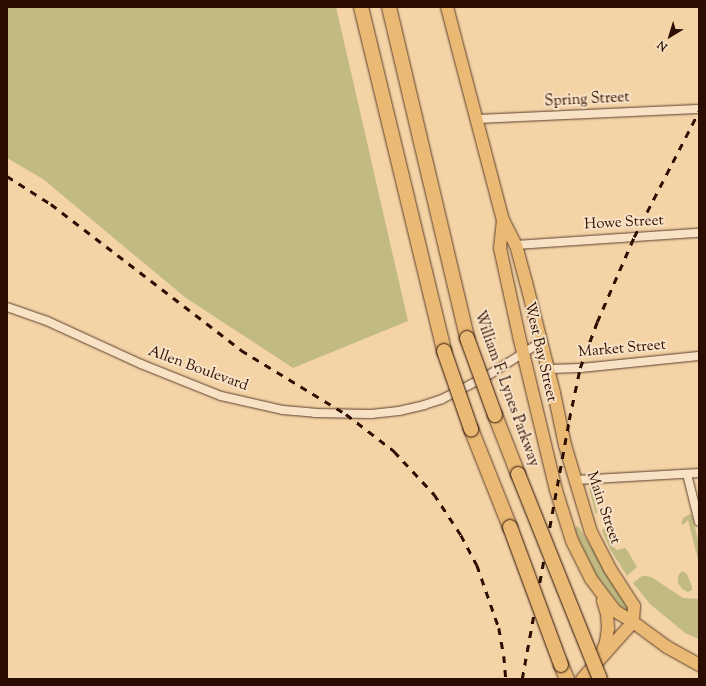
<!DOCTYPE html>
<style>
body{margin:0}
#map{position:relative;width:706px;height:686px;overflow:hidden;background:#f4d3a7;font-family:"Sorts Mill Goudy",serif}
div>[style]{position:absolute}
.green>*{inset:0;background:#c1bb83}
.roads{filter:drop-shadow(0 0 1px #5d3e2a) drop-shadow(0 0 1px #5d3e2a)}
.street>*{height:8px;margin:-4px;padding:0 4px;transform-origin:4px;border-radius:4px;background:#f8e2c6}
.primary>*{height:12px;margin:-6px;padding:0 6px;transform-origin:6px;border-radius:6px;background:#eaba74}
.highway>*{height:14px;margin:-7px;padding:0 7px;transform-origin:7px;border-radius:7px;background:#eaba74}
.rail>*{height:2.5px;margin-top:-1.25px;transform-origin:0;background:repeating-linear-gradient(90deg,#2b0d01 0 7px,transparent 0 14px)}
.bridges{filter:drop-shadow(0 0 1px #2b0d01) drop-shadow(0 0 1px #2b0d01)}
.highway-bridge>*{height:14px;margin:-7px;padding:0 7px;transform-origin:7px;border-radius:7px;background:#eaba74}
span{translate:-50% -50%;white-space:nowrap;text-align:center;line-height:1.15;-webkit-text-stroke:4px #f8e2c6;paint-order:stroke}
.street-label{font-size:15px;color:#2b0d01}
.frame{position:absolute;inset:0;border:8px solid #2b0d01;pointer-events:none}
.north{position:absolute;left:650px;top:16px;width:40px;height:40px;-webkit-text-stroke:3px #f8e2c6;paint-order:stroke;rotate:218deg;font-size:11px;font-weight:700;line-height:16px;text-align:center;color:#2b0d01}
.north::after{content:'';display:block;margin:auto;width:14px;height:18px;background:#2b0d01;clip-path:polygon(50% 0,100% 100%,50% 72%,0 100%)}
</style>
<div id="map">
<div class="green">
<div style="clip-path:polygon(7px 7px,336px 7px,408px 321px,293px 368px,186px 298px,43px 179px,7px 158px)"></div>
<div style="clip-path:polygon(599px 482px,601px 484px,593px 495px,597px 512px,596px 515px,589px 489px,594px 484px)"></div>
<div style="clip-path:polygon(690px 514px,692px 516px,699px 543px,699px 564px,688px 520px,684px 524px,681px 524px,683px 518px)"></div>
<div style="clip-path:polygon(578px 526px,629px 607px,627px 614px,597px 576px,579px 539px,575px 528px)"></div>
<div style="clip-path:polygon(612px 527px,610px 531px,615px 537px,614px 540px,610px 541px,611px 545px,617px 550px,625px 548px,627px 550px,637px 567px,627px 576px,610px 549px,602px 531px,603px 529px)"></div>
<div style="clip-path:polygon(682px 571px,687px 574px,692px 587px,692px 590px,688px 592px,682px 589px,678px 583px,678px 576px)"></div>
<div style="clip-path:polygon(642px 576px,647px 576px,653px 578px,683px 598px,699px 599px,699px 639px,685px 633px,650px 604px,633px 583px)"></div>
</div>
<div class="roads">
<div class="street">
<div style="left:476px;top:119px;width:223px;rotate:-2.6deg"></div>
<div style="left:516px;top:245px;width:183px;rotate:-3.8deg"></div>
<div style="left:7px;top:307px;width:42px;rotate:19.3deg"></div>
<div style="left:47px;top:321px;width:103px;rotate:24.6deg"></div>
<div style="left:141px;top:364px;width:86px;rotate:21.8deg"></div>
<div style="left:221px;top:396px;width:64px;rotate:12.7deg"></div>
<div style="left:283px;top:410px;width:32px;rotate:5deg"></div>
<div style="left:315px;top:413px;width:56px;rotate:1deg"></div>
<div style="left:371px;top:414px;width:28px;rotate:-6deg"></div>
<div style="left:399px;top:411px;width:26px;rotate:-13deg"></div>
<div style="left:424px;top:405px;width:19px;rotate:-18deg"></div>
<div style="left:442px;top:399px;width:51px;rotate:-27.1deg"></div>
<div style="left:487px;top:376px;width:64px;rotate:-32.2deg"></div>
<div style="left:548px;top:369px;width:32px;rotate:-2deg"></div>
<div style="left:580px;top:368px;width:120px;rotate:-5.8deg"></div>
<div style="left:687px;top:474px;width:49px;rotate:76deg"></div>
<div style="left:576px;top:480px;width:123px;rotate:-3.3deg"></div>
</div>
<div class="primary">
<div style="left:447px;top:7px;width:220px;rotate:75.3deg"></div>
<div style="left:503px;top:220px;width:28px;rotate:63deg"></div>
<div style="left:516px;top:245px;width:38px;rotate:75deg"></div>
<div style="left:526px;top:282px;width:114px;rotate:75.8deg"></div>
<div style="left:554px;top:393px;width:53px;rotate:78.1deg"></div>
<div style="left:565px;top:445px;width:91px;rotate:73.4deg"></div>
<div style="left:591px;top:532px;width:42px;rotate:62.8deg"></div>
<div style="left:610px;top:569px;width:44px;rotate:57deg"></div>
<div style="left:634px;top:606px;width:16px;rotate:94deg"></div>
<div style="left:633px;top:622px;width:76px;rotate:131.8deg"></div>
<div style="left:503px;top:220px;width:28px;rotate:96deg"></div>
<div style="left:500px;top:248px;width:90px;rotate:77.8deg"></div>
<div style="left:519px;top:336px;width:158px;rotate:76.5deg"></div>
<div style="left:556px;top:490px;width:53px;rotate:72.6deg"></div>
<div style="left:572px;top:541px;width:42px;rotate:63.4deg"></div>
<div style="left:591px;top:579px;width:40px;rotate:53deg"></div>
<div style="left:615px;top:611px;width:21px;rotate:31deg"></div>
<div style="left:633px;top:622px;width:42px;rotate:36.3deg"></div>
<div style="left:667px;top:647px;width:37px;rotate:29deg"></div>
<div style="left:602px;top:653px;width:12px;rotate:-70deg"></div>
<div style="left:606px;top:642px;width:14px;rotate:-82deg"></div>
<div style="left:608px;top:628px;width:14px;rotate:-94deg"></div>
<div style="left:607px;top:614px;width:14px;rotate:-107deg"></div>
</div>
<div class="highway">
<div style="left:361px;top:7px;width:354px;rotate:76.4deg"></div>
<div style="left:389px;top:7px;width:340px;rotate:76.7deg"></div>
<div style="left:495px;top:415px;width:63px;rotate:68.7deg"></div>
<div style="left:471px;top:429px;width:105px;rotate:68.3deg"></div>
<div style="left:561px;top:665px;width:15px;rotate:67deg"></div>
</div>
</div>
<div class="rail">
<div style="left:7px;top:176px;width:52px;rotate:32.5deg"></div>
<div style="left:51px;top:204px;width:240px;rotate:37.5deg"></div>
<div style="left:241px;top:350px;width:123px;rotate:31.4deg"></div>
<div style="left:346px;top:414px;width:61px;rotate:37.6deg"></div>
<div style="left:394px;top:451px;width:59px;rotate:47.1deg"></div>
<div style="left:434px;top:494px;width:49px;rotate:56.6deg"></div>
<div style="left:461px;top:535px;width:34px;rotate:62deg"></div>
<div style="left:477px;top:565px;width:67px;rotate:70.8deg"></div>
<div style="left:499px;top:628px;width:28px;rotate:80deg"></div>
<div style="left:504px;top:656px;width:23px;rotate:85deg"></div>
<div style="left:522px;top:679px;width:263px;rotate:-79.7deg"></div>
<div style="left:569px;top:420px;width:53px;rotate:-78.1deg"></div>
<div style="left:580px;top:368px;width:49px;rotate:-69.7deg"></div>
<div style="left:597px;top:322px;width:93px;rotate:-66.5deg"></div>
<div style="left:634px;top:237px;width:142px;rotate:-62.7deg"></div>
</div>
<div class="bridges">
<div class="highway-bridge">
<div style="left:467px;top:338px;width:82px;rotate:70deg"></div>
<div style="left:444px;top:351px;width:83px;rotate:70.9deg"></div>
<div style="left:518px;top:474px;width:221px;rotate:68.2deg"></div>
<div style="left:510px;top:527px;width:147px;rotate:69.7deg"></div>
</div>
</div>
<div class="street-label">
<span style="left:587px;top:100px;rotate:-3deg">Spring Street</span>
<span style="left:624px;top:223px;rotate:-3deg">Howe Street</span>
<span style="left:622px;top:349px;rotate:-5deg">Market Street</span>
<span style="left:540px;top:352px;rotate:77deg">West Bay Street</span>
<span style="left:198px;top:369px;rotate:20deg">Allen Boulevard</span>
<span style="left:506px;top:389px;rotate:70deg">William F. Lynes Parkway</span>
<span style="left:603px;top:508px;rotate:71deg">Main Street</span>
</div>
<div class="frame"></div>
<div class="north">N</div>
</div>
